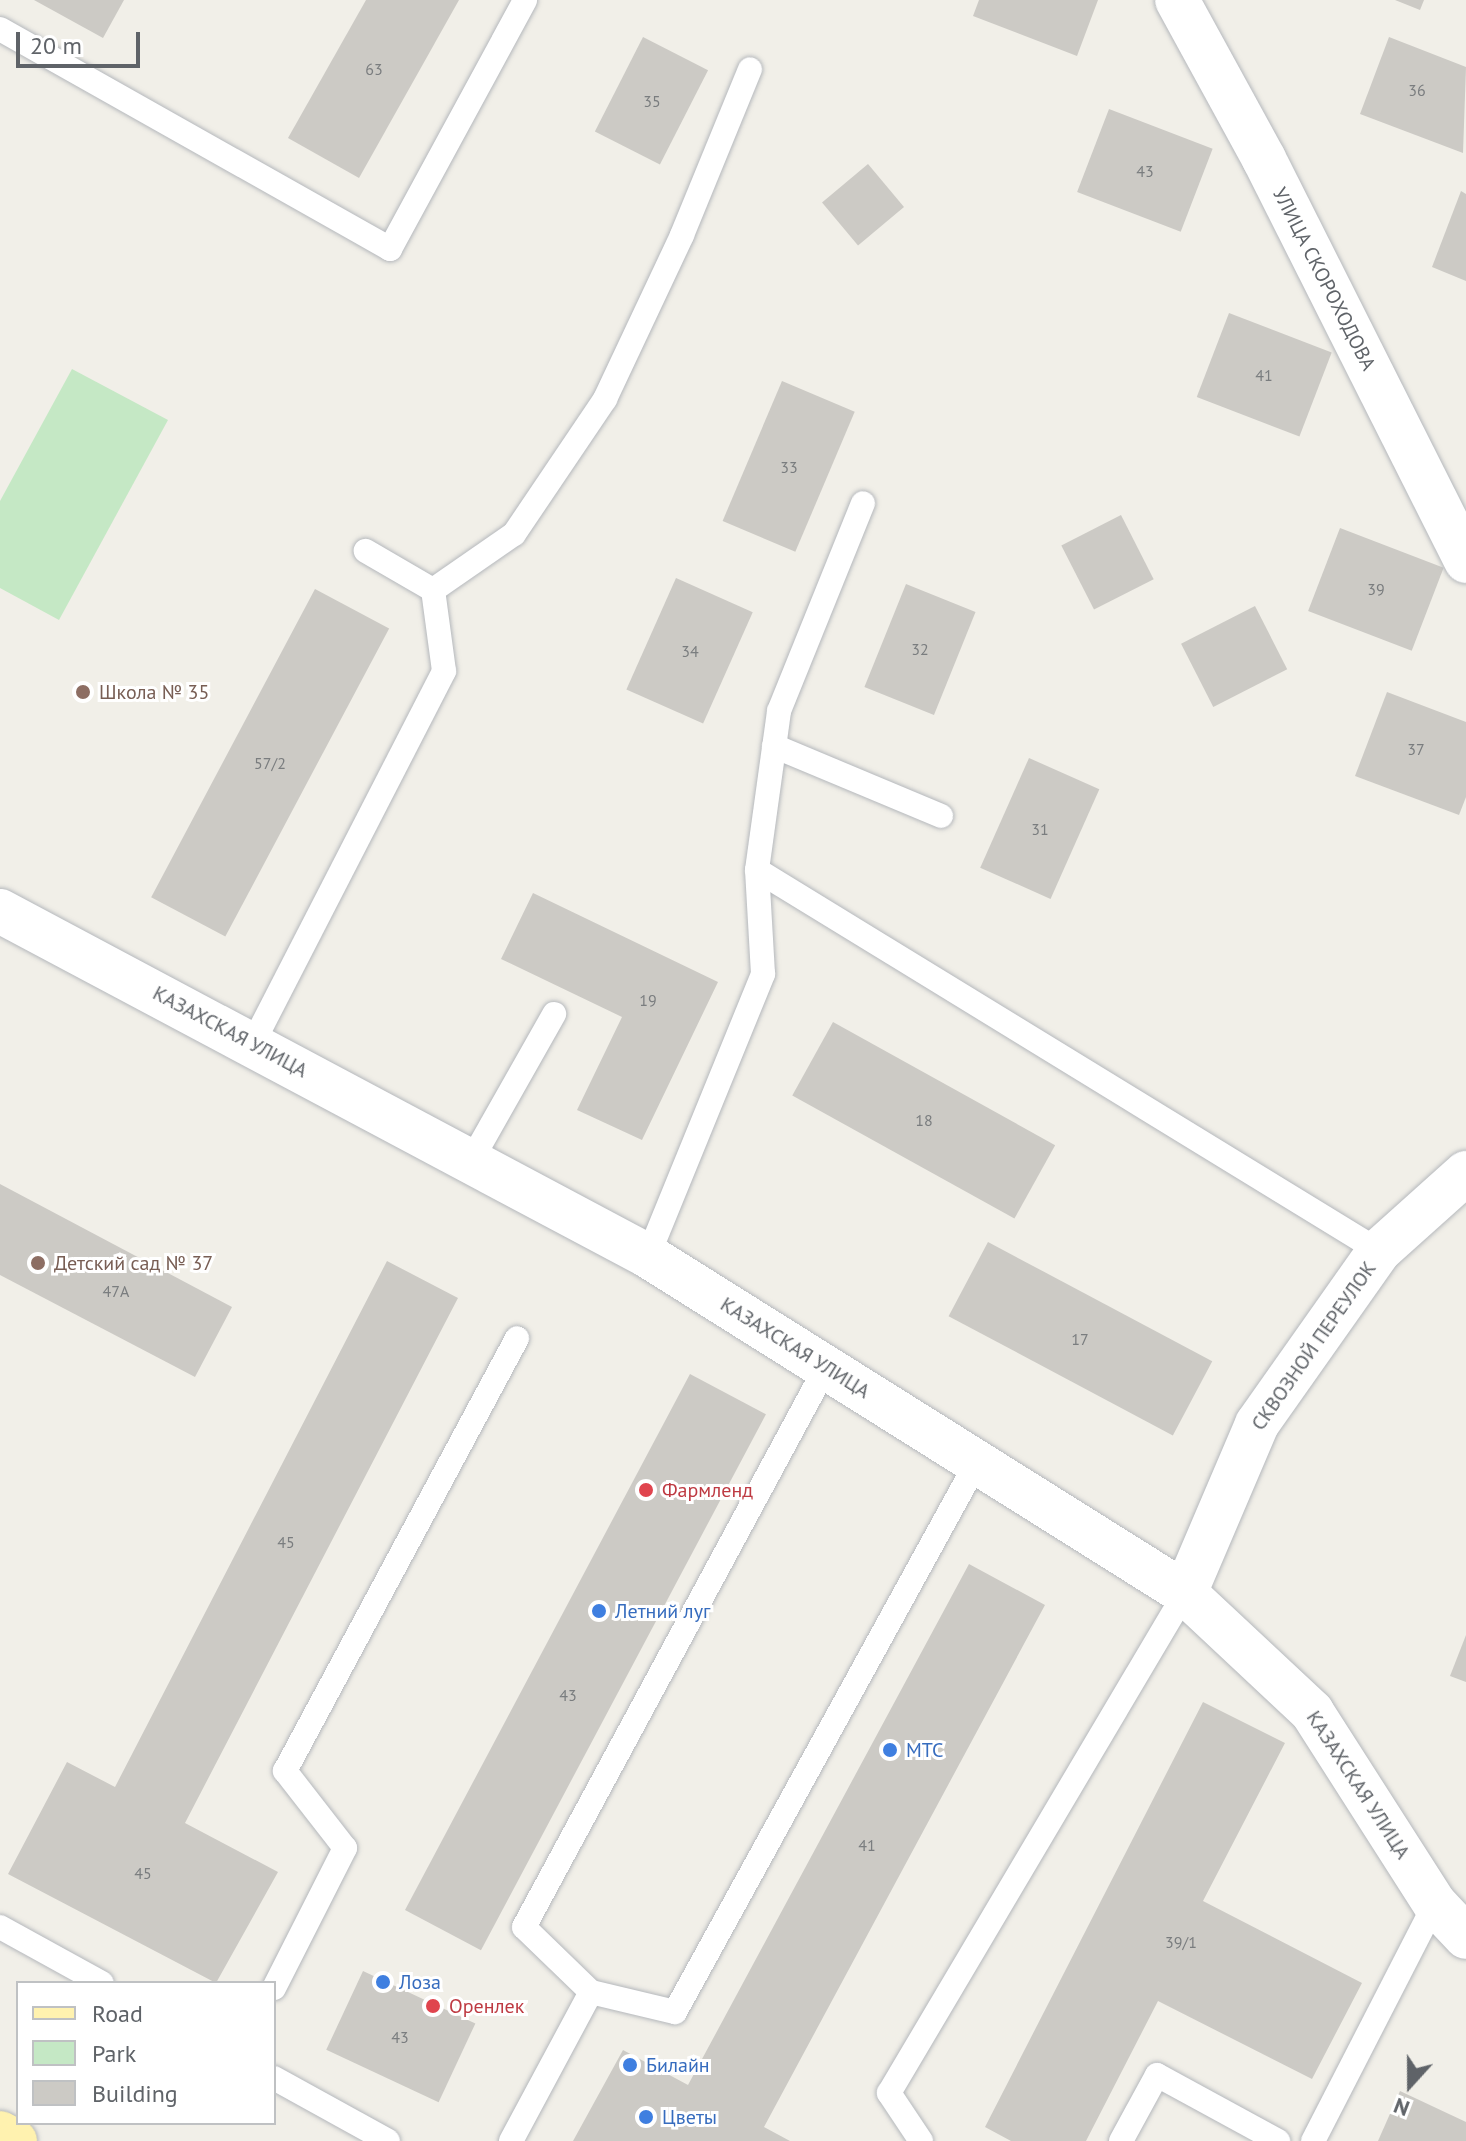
<!DOCTYPE html>
<meta charset="utf-8">
<style>
body{margin:0}
#map{position:relative;width:1466px;height:2141px;overflow:hidden;background:#f1efe8;font-family:"PT Sans",sans-serif}
div>[style]{position:absolute}
.green>*{inset:0;background:#c5e8c5}
.building>*{inset:0;background:#cccac5;transform-origin:0 0}
.roads{filter:drop-shadow(0 0 2px #b5b8bc) drop-shadow(0 0 2px #b5b8bc)}
.lane>*{height:24px;margin:-12px;padding:0 12px;transform-origin:12px;border-radius:12px;background:#fff}
.street>*{height:44px;margin:-22px;padding:0 22px;transform-origin:22px;border-radius:22px;background:#fff}
.primary>*{height:44px;margin:-22px;padding:0 22px;transform-origin:22px;border-radius:22px;background:#fff2af}
.dots>*{width:22px;height:22px;translate:-50% -50%;box-sizing:border-box;border:4px solid #fff;border-radius:50%}
span{translate:-50% -50%;white-space:nowrap;text-align:center;line-height:1.15;-webkit-text-stroke:6px #fff;paint-order:stroke}
.number-label{font-size:16px;color:#7a7d7f}
.number-label span{-webkit-text-stroke-width:0}
.street-label{font-size:20px;color:#5f6368}
.education-label{font-size:20px;color:#785e54}
.left{translate:0 -50%;text-align:left}
.health-label{font-size:20px;color:#be3a42}
.shop-label{font-size:20px;color:#366cbe}
.legend{position:absolute;left:16px;top:1981px;width:260px;height:144px;box-sizing:border-box;background:#fff;border:2px solid #bfc1c3;margin:0;padding:10px 14px;list-style:none;font-size:24px;color:#5f6368}
.legend li{display:flex;align-items:center;gap:16px;height:40px}
.legend b{width:40px;border:2px solid #bfc1c3}
.north{position:absolute;left:1370px;top:2045px;width:80px;height:80px;-webkit-text-stroke:6px #fff;paint-order:stroke;rotate:201deg;font-size:22px;font-weight:700;line-height:32px;text-align:center;color:#5f6368}
.north::after{content:'';display:block;margin:auto;width:28px;height:36px;background:#5f6368;clip-path:polygon(50% 0,100% 100%,50% 72%,0 100%)}
.scale{position:absolute;left:16px;top:32px;width:124px;height:36px;box-sizing:border-box;border:4px solid #5f6368;border-top:0;padding-left:10px;font-size:24px;line-height:28px;white-space:nowrap;color:#5f6368;-webkit-text-stroke:6px #fff;paint-order:stroke}
</style>
<div id="map">
<div class="green">
<div style="clip-path:polygon(72px 369px,168px 420px,59px 620px,0 588px,0 501px)"></div>
</div>
<div class="building">
<div style="clip-path:polygon(34px 0,124px 0,103px 38px)"></div>
<div style="clip-path:polygon(366px 0,459px 0,359px 178px,288px 138px)"></div>
<div style="clip-path:polygon(979px 0,1098px 0,1077px 56px,973px 16px)"></div>
<div style="clip-path:polygon(1395px 0,1424px 0,1420px 10px)"></div>
<div style="left:643px;top:37px;width:73px;height:106px;rotate:27deg"></div>
<div style="clip-path:polygon(1389px 37px,1466px 67px,1463px 153px,1360px 114px)"></div>
<div style="left:1109px;top:109px;width:111px;height:89px;rotate:21deg"></div>
<div style="left:868px;top:164px;width:56px;height:60px;rotate:50deg"></div>
<div style="clip-path:polygon(1461px 191px,1466px 194px,1466px 281px,1432px 267px)"></div>
<div style="left:1229px;top:313px;width:110px;height:90px;rotate:21deg"></div>
<div style="left:782px;top:381px;width:79px;height:152px;rotate:23deg"></div>
<div style="left:1121px;top:515px;width:72px;height:67px;rotate:63deg"></div>
<div style="left:1340px;top:528px;width:111px;height:89px;rotate:21deg"></div>
<div style="left:676px;top:578px;width:84px;height:122px;rotate:24deg"></div>
<div style="left:906px;top:584px;width:75px;height:111px;rotate:22deg"></div>
<div style="left:315px;top:589px;width:84px;height:349px;rotate:28deg"></div>
<div style="left:1255px;top:606px;width:71px;height:83px;rotate:63deg"></div>
<div style="clip-path:polygon(1387px 692px,1466px 722px,1466px 797px,1459px 815px,1355px 776px)"></div>
<div style="left:1029px;top:758px;width:77px;height:120px;rotate:24deg"></div>
<div style="clip-path:polygon(533px 893px,718px 982px,642px 1140px,577px 1110px,622px 1017px,501px 959px)"></div>
<div style="left:833px;top:1022px;width:254px;height:84px;rotate:29deg"></div>
<div style="clip-path:polygon(0 1184px,232px 1307px,195px 1377px,0 1275px)"></div>
<div style="left:988px;top:1242px;width:254px;height:84px;rotate:28deg"></div>
<div style="clip-path:polygon(387px 1261px,458px 1298px,185px 1823px,278px 1872px,216px 1983px,8px 1874px,67px 1762px,115px 1787px)"></div>
<div style="left:690px;top:1374px;width:86px;height:607px;rotate:28deg"></div>
<div style="clip-path:polygon(969px 1564px,1045px 1605px,764px 2127px,790px 2141px,573px 2141px,623px 2050px,688px 2085px)"></div>
<div style="clip-path:polygon(1466px 1635px,1466px 1682px,1450px 1676px)"></div>
<div style="clip-path:polygon(1203px 1702px,1285px 1743px,1203px 1901px,1362px 1983px,1312px 2079px,1158px 2001px,1086px 2141px,1011px 2141px,985px 2127px)"></div>
<div style="left:363px;top:1971px;width:124px;height:87px;rotate:25deg"></div>
<div style="clip-path:polygon(1400px 2091px,1466px 2122px,1466px 2141px,1378px 2141px)"></div>
</div>
<div class="roads">
<div class="lane">
<div style="left:0;top:29px;width:448px;rotate:29.4deg"></div>
<div style="left:390px;top:249px;width:283px;rotate:-61.5deg"></div>
<div style="left:433px;top:590px;width:98px;rotate:-34.7deg"></div>
<div style="left:514px;top:534px;width:163px;rotate:-56deg"></div>
<div style="left:605px;top:399px;width:181px;rotate:-64.8deg"></div>
<div style="left:682px;top:235px;width:179px;rotate:-67.7deg"></div>
<div style="left:774px;top:746px;width:181px;rotate:22.7deg"></div>
<div style="left:757px;top:870px;width:729px;rotate:31.49deg"></div>
<div style="left:253px;top:1043px;width:418px;rotate:-62.8deg"></div>
<div style="left:444px;top:671px;width:82px;rotate:-97.7deg"></div>
<div style="left:433px;top:590px;width:78px;rotate:-149.8deg"></div>
<div style="left:471px;top:1161px;width:169px;rotate:-60.5deg"></div>
<div style="left:648px;top:1256px;width:305px;rotate:-67.8deg"></div>
<div style="left:763px;top:974px;width:104px;rotate:-93.3deg"></div>
<div style="left:757px;top:870px;width:161px;rotate:-82.1deg"></div>
<div style="left:779px;top:711px;width:224px;rotate:-68deg"></div>
<div style="left:0;top:1927px;width:116px;rotate:28.8deg"></div>
<div style="left:274px;top:1988px;width:157px;rotate:-63.1deg"></div>
<div style="left:345px;top:1848px;width:98px;rotate:-127.9deg"></div>
<div style="left:285px;top:1771px;width:491px;rotate:-61.8deg"></div>
<div style="left:591px;top:1992px;width:93px;rotate:-135.9deg"></div>
<div style="left:524px;top:1927px;width:636px;rotate:-61.66deg"></div>
<div style="left:274px;top:2078px;width:130px;rotate:28.9deg"></div>
<div style="left:511px;top:2141px;width:169px;rotate:-61.8deg"></div>
<div style="left:591px;top:1992px;width:86px;rotate:13.4deg"></div>
<div style="left:675px;top:2012px;width:627px;rotate:-61.23deg"></div>
<div style="left:921px;top:2141px;width:58px;rotate:-123.7deg"></div>
<div style="left:889px;top:2093px;width:581px;rotate:-59.37deg"></div>
<div style="left:1121px;top:2141px;width:75px;rotate:-61.4deg"></div>
<div style="left:1157px;top:2075px;width:138px;rotate:28.6deg"></div>
<div style="left:1313px;top:2141px;width:267px;rotate:-62.8deg"></div>
</div>
<div class="street">
<div style="left:1177px;top:0;width:181px;rotate:61.3deg"></div>
<div style="left:1264px;top:159px;width:450px;rotate:63.3deg"></div>
<div style="left:0;top:911px;width:734px;rotate:28.03deg"></div>
<div style="left:648px;top:1256px;width:634px;rotate:32.11deg"></div>
<div style="left:1185px;top:1593px;width:174px;rotate:43.1deg"></div>
<div style="left:1312px;top:1712px;width:228px;rotate:57.4deg"></div>
<div style="left:1435px;top:1904px;width:45px;rotate:46.8deg"></div>
<div style="left:1185px;top:1593px;width:184px;rotate:-66.9deg"></div>
<div style="left:1257px;top:1424px;width:212px;rotate:-54.8deg"></div>
<div style="left:1379px;top:1251px;width:117px;rotate:-41.9deg"></div>
</div>
<div class="primary">
<div style="left:0;top:2133px;width:17px;rotate:28deg"></div>
</div>
</div>
<div class="dots">
<div style="left:83px;top:692px;background:#8d6e63"></div>
<div style="left:38px;top:1263px;background:#8d6e63"></div>
<div style="left:646px;top:1490px;background:#e0444e"></div>
<div style="left:599px;top:1611px;background:#3f7fe0"></div>
<div style="left:890px;top:1750px;background:#3f7fe0"></div>
<div style="left:383px;top:1982px;background:#3f7fe0"></div>
<div style="left:433px;top:2006px;background:#e0444e"></div>
<div style="left:630px;top:2065px;background:#3f7fe0"></div>
<div style="left:646px;top:2117px;background:#3f7fe0"></div>
</div>
<div class="number-label">
<span style="left:374px;top:69px">63</span>
<span style="left:1417px;top:90px">36</span>
<span style="left:652px;top:101px">35</span>
<span style="left:1145px;top:171px">43</span>
<span style="left:1264px;top:375px">41</span>
<span style="left:789px;top:467px">33</span>
<span style="left:1376px;top:589px">39</span>
<span style="left:920px;top:649px">32</span>
<span style="left:690px;top:651px">34</span>
<span style="left:1416px;top:749px">37</span>
<span style="left:270px;top:763px">57/2</span>
<span style="left:1040px;top:829px">31</span>
<span style="left:648px;top:1000px">19</span>
<span style="left:924px;top:1120px">18</span>
<span style="left:116px;top:1291px">47А</span>
<span style="left:1080px;top:1339px">17</span>
<span style="left:286px;top:1542px">45</span>
<span style="left:568px;top:1695px">43</span>
<span style="left:867px;top:1845px">41</span>
<span style="left:143px;top:1873px">45</span>
<span style="left:1181px;top:1942px">39/1</span>
<span style="left:400px;top:2037px">43</span>
</div>
<div class="street-label">
<span style="left:1324px;top:279px;rotate:63deg">УЛИЦА СКОРОХОДОВА</span>
<span style="left:230px;top:1032px;rotate:28deg">КАЗАХСКАЯ УЛИЦА</span>
<span style="left:1314px;top:1346px;rotate:-55deg">СКВОЗНОЙ ПЕРЕУЛОК</span>
<span style="left:795px;top:1348px;rotate:32deg">КАЗАХСКАЯ УЛИЦА</span>
<span style="left:1358px;top:1785px;rotate:57deg">КАЗАХСКАЯ УЛИЦА</span>
</div>
<div class="education-label">
<span class="left" style="left:99px;top:692px">Школа № 35</span>
<span class="left" style="left:54px;top:1263px">Детский сад № 37</span>
</div>
<div class="health-label">
<span class="left" style="left:662px;top:1490px">Фармленд</span>
<span class="left" style="left:449px;top:2006px">Оренлек</span>
</div>
<div class="shop-label">
<span class="left" style="left:615px;top:1611px">Летний луг</span>
<span class="left" style="left:906px;top:1750px">МТС</span>
<span class="left" style="left:399px;top:1982px">Лоза</span>
<span class="left" style="left:646px;top:2065px">Билайн</span>
<span class="left" style="left:662px;top:2117px">Цветы</span>
</div>
<ul class="legend">
<li><b style="height:10px;background:#fff2af"></b>Road</li>
<li><b style="height:22px;background:#c5e8c5"></b>Park</li>
<li><b style="height:22px;background:#cccac5"></b>Building</li>
</ul>
<div class="north">N</div>
<div class="scale">20 m</div>
</div>
